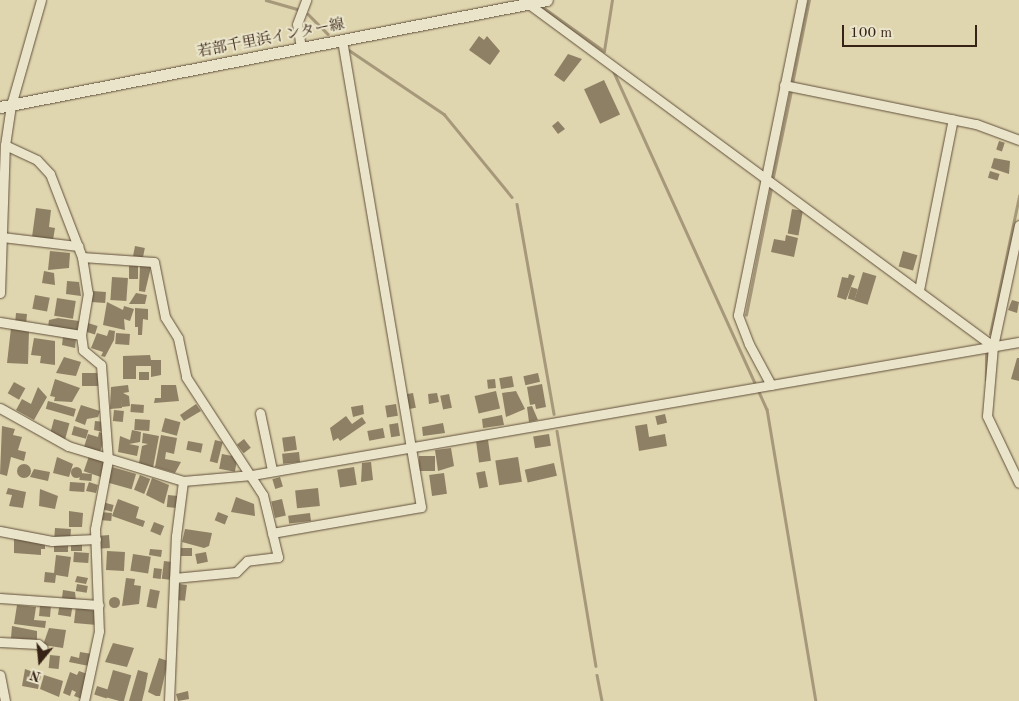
<!DOCTYPE html>
<meta charset="utf-8">
<style>
body{margin:0}
#map{position:relative;width:1019px;height:701px;overflow:hidden;background:#dfd5ae;font-family:"Old Standard TT","Noto Serif JP",serif}
div>[style]{position:absolute}
.stream>*{height:2.5px;margin:-1.25px;padding:0 1.25px;transform-origin:1.25px;border-radius:1.25px;background:#a6987a}
.building>*{inset:0;background:#8e8065;transform-origin:0 0}
.round{border-radius:50%}
.roads{filter:drop-shadow(0 0 1px #61503c) drop-shadow(0 0 1px #61503c)}
.street>*{height:9px;margin:-4.5px;padding:0 4.5px;transform-origin:4.5px;border-radius:4.5px;background:#eae4ca}
.secondary>*{height:11px;margin:-5.5px;padding:0 5.5px;transform-origin:5.5px;border-radius:5.5px;background:#eae4ca}
span{translate:-50% -50%;white-space:nowrap;text-align:center;line-height:1.15;-webkit-text-stroke:4px #eae4ca;paint-order:stroke}
.street-label{font-size:15px;color:#372316}
.north{position:absolute;left:15px;top:636px;width:50px;height:50px;-webkit-text-stroke:4px #eae4ca;paint-order:stroke;rotate:197deg;font-size:14px;font-weight:700;line-height:20px;text-align:center;color:#372316}
.north::after{content:'';display:block;margin:auto;width:18px;height:22px;background:#372316;clip-path:polygon(50% 0,100% 100%,50% 72%,0 100%)}
.scale{position:absolute;left:842px;top:25px;width:135px;height:22px;box-sizing:border-box;border:2px solid #372316;border-top:0;padding-left:6px;font-size:15px;line-height:18px;white-space:nowrap;color:#372316;-webkit-text-stroke:4px #eae4ca;paint-order:stroke}
</style>
<div id="map">
<div class="stream">
<div style="left:266px;top:0;width:32px;rotate:16deg"></div>
<div style="left:544px;top:8px;width:74px;rotate:35.6deg"></div>
<div style="left:604px;top:51px;width:52px;rotate:-81.1deg"></div>
<div style="left:308px;top:14px;width:28px;rotate:45deg"></div>
<div style="left:349px;top:50px;width:115px;rotate:34deg"></div>
<div style="left:444px;top:114px;width:107px;rotate:50.7deg"></div>
<div style="left:613px;top:70px;width:372px;rotate:65.6deg"></div>
<div style="left:767px;top:409px;width:296px;rotate:80.5deg"></div>
<div style="left:792px;top:84px;width:86px;rotate:-78.6deg"></div>
<div style="left:773px;top:177px;width:88px;rotate:-78.2deg"></div>
<div style="left:517px;top:204px;width:213px;rotate:80deg"></div>
<div style="left:746px;top:315px;width:128px;rotate:-78.8deg"></div>
<div style="left:990px;top:334px;width:141px;rotate:-78.1deg"></div>
<div style="left:986px;top:380px;width:26px;rotate:-90deg"></div>
<div style="left:557px;top:431px;width:238px;rotate:80.6deg"></div>
<div style="left:597px;top:675px;width:26px;rotate:79deg"></div>
</div>
<div class="building">
<div style="clip-path:polygon(479px 36px,484px 40px,487px 36px,500px 51px,490px 65px,469px 50px)"></div>
<div style="clip-path:polygon(568px 54px,582px 59px,564px 82px,554px 75px)"></div>
<div style="left:604px;top:80px;width:38px;height:22px;rotate:65deg"></div>
<div style="clip-path:polygon(558px 121px,565px 129px,558px 134px,552px 126px)"></div>
<div style="left:999px;top:141px;width:6px;height:9px;rotate:18deg"></div>
<div style="clip-path:polygon(994px 158px,1010px 161px,1009px 174px,991px 168px)"></div>
<div style="left:990px;top:171px;width:10px;height:7px;rotate:17deg"></div>
<div style="clip-path:polygon(36px 208px,51px 210px,49px 227px,55px 228px,53px 240px,32px 237px)"></div>
<div style="left:792px;top:209px;width:11px;height:25px;rotate:10deg"></div>
<div style="clip-path:polygon(786px 235px,798px 238px,794px 257px,771px 252px,774px 239px,785px 241px)"></div>
<div style="left:135px;top:246px;width:10px;height:10px;rotate:11deg"></div>
<div style="clip-path:polygon(50px 251px,70px 253px,69px 268px,48px 270px)"></div>
<div style="left:903px;top:251px;width:15px;height:16px;rotate:16deg"></div>
<div style="left:129px;top:266px;width:9px;height:13px"></div>
<div style="clip-path:polygon(140px 266px,151px 267px,145px 292px,139px 291px)"></div>
<div style="clip-path:polygon(44px 271px,54px 273px,55px 285px,42px 283px)"></div>
<div style="left:863px;top:272px;width:14px;height:30px;rotate:17deg"></div>
<div style="clip-path:polygon(849px 274px,855px 276px,846px 300px,837px 297px,842px 277px,848px 278px)"></div>
<div style="left:112px;top:277px;width:16px;height:23px;rotate:4deg"></div>
<div style="clip-path:polygon(67px 281px,79px 282px,81px 296px,66px 294px)"></div>
<div style="left:851px;top:287px;width:7px;height:12px;rotate:16deg"></div>
<div style="left:92px;top:291px;width:14px;height:11px;rotate:4deg"></div>
<div style="clip-path:polygon(136px 293px,147px 295px,145px 304px,129px 304px)"></div>
<div style="left:35px;top:295px;width:15px;height:14px;rotate:11deg"></div>
<div style="left:57px;top:298px;width:19px;height:18px;rotate:9deg"></div>
<div style="clip-path:polygon(1012px 300px,1019px 302px,1017px 313px,1008px 310px)"></div>
<div style="clip-path:polygon(107px 302px,123px 310px,124px 306px,134px 309px,130px 321px,124px 319px,125px 330px,103px 325px)"></div>
<div style="clip-path:polygon(135px 308px,148px 309px,148px 320px,143px 319px,142px 335px,138px 335px,138px 327px,135px 327px)"></div>
<div style="left:16px;top:313px;width:11px;height:8px;rotate:5deg"></div>
<div style="clip-path:polygon(58px 318px,79px 321px,77px 332px,48px 327px,49px 320px)"></div>
<div style="left:88px;top:323px;width:10px;height:9px;rotate:17deg"></div>
<div style="clip-path:polygon(11px 328px,29px 330px,28px 364px,7px 363px)"></div>
<div style="clip-path:polygon(109px 330px,115px 331px,114px 340px,105px 357px,101px 356px,103px 352px,91px 348px,97px 333px,107px 336px)"></div>
<div style="left:116px;top:333px;width:14px;height:11px;rotate:4deg"></div>
<div style="clip-path:polygon(63px 337px,76px 339px,75px 348px,62px 345px)"></div>
<div style="clip-path:polygon(34px 338px,55px 341px,55px 365px,40px 363px,41px 356px,31px 355px)"></div>
<div style="clip-path:polygon(150px 355px,151px 360px,161px 360px,161px 375px,151px 377px,151px 366px,136px 366px,136px 379px,123px 379px,123px 356px)"></div>
<div style="clip-path:polygon(64px 357px,81px 362px,76px 376px,56px 373px)"></div>
<div style="clip-path:polygon(1017px 358px,1019px 358px,1019px 381px,1011px 379px)"></div>
<div style="left:139px;top:372px;width:10px;height:8px"></div>
<div style="left:82px;top:373px;width:17px;height:13px"></div>
<div style="left:538px;top:373px;width:9px;height:15px;rotate:77deg"></div>
<div style="left:512px;top:376px;width:11px;height:13px;rotate:80deg"></div>
<div style="clip-path:polygon(55px 379px,80px 388px,72px 402px,54px 401px,55px 397px,50px 396px)"></div>
<div style="left:495px;top:379px;width:9px;height:8px;rotate:84deg"></div>
<div style="left:14px;top:382px;width:13px;height:13px;rotate:29deg"></div>
<div style="clip-path:polygon(542px 384px,546px 407px,536px 409px,535px 404px,530px 405px,527px 387px)"></div>
<div style="clip-path:polygon(128px 385px,129px 392px,123px 393px,129px 396px,130px 406px,122px 407px,121px 398px,122px 408px,110px 409px,111px 387px)"></div>
<div style="clip-path:polygon(161px 385px,176px 385px,179px 401px,154px 403px,155px 398px,161px 398px)"></div>
<div style="clip-path:polygon(38px 387px,47px 397px,34px 420px,16px 410px,22px 399px,31px 404px)"></div>
<div style="left:496px;top:391px;width:18px;height:22px;rotate:77deg"></div>
<div style="clip-path:polygon(516px 391px,525px 409px,506px 417px,502px 393px)"></div>
<div style="left:413px;top:393px;width:15px;height:7px;rotate:79deg"></div>
<div style="clip-path:polygon(437px 393px,439px 402px,429px 404px,428px 394px)"></div>
<div style="left:449px;top:394px;width:14px;height:9px;rotate:78deg"></div>
<div style="left:48px;top:401px;width:29px;height:8px;rotate:16deg"></div>
<div style="left:131px;top:404px;width:13px;height:8px;rotate:4deg"></div>
<div style="clip-path:polygon(196px 404px,201px 411px,184px 421px,180px 415px)"></div>
<div style="left:396px;top:404px;width:12px;height:11px;rotate:81deg"></div>
<div style="clip-path:polygon(81px 405px,100px 411px,98px 417px,87px 419px,85px 425px,75px 421px)"></div>
<div style="clip-path:polygon(363px 405px,364px 414px,353px 417px,351px 407px)"></div>
<div style="clip-path:polygon(532px 406px,538px 420px,529px 422px,527px 407px)"></div>
<div style="left:114px;top:410px;width:10px;height:11px;rotate:6deg"></div>
<div style="left:665px;top:414px;width:9px;height:10px;rotate:77deg"></div>
<div style="clip-path:polygon(502px 415px,504px 425px,483px 428px,482px 419px)"></div>
<div style="clip-path:polygon(346px 416px,352px 424px,362px 417px,366px 423px,340px 441px,338px 438px,333px 441px,330px 428px)"></div>
<div style="left:165px;top:418px;width:16px;height:14px;rotate:15deg"></div>
<div style="left:54px;top:419px;width:16px;height:17px;rotate:15deg"></div>
<div style="left:135px;top:419px;width:15px;height:11px;rotate:4deg"></div>
<div style="clip-path:polygon(95px 421px,105px 422px,103px 432px,94px 430px)"></div>
<div style="left:398px;top:423px;width:13px;height:9px;rotate:81deg"></div>
<div style="clip-path:polygon(443px 423px,445px 433px,423px 436px,422px 427px)"></div>
<div style="clip-path:polygon(647px 424px,649px 437px,665px 434px,667px 446px,639px 451px,635px 426px)"></div>
<div style="clip-path:polygon(2px 426px,15px 429px,13px 435px,22px 437px,18px 450px,26px 452px,24px 461px,11px 457px,7px 476px,0 474px)"></div>
<div style="left:74px;top:426px;width:15px;height:9px;rotate:16deg"></div>
<div style="left:383px;top:428px;width:10px;height:16px;rotate:79deg"></div>
<div style="clip-path:polygon(132px 430px,141px 432px,140px 442px,129px 444px,139px 446px,137px 456px,118px 452px,120px 436px,130px 440px)"></div>
<div style="clip-path:polygon(99px 432px,106px 434px,100px 452px,84px 447px,88px 434px,98px 437px)"></div>
<div style="clip-path:polygon(143px 433px,159px 436px,153px 468px,139px 463px,142px 446px,148px 444px,142px 443px)"></div>
<div style="left:549px;top:434px;width:12px;height:16px;rotate:81deg"></div>
<div style="clip-path:polygon(161px 435px,177px 438px,174px 454px,166px 452px,165px 459px,181px 462px,175px 473px,155px 467px)"></div>
<div style="left:295px;top:436px;width:14px;height:13px;rotate:82deg"></div>
<div style="left:244px;top:439px;width:11px;height:9px;rotate:52deg"></div>
<div style="left:215px;top:440px;width:8px;height:22px;rotate:14deg"></div>
<div style="left:488px;top:440px;width:21px;height:12px;rotate:82deg"></div>
<div style="left:188px;top:441px;width:15px;height:9px;rotate:11deg"></div>
<div style="clip-path:polygon(451px 448px,454px 466px,438px 471px,435px 450px)"></div>
<div style="left:299px;top:452px;width:10px;height:17px;rotate:84deg"></div>
<div style="left:222px;top:454px;width:16px;height:15px;rotate:11deg"></div>
<div style="left:89px;top:456px;width:18px;height:16px;rotate:19deg"></div>
<div style="left:419px;top:456px;width:16px;height:15px"></div>
<div style="clip-path:polygon(57px 457px,73px 464px,69px 477px,53px 473px)"></div>
<div style="left:518px;top:457px;width:25px;height:23px;rotate:81deg"></div>
<div style="clip-path:polygon(371px 462px,373px 480px,361px 482px,362px 463px)"></div>
<div style="left:554px;top:463px;width:13px;height:30px;rotate:77deg"></div>
<div class="round" style="left:17px;top:464px;width:14px;height:14px"></div>
<div class="round" style="left:70.5px;top:466.5px;width:11px;height:11px"></div>
<div style="left:112px;top:467px;width:25px;height:16px;rotate:16deg"></div>
<div style="left:354px;top:467px;width:18px;height:17px;rotate:81deg"></div>
<div style="clip-path:polygon(34px 469px,50px 472px,48px 481px,30px 477px)"></div>
<div style="left:485px;top:471px;width:16px;height:9px;rotate:79deg"></div>
<div style="left:80px;top:473px;width:12px;height:7px;rotate:5deg"></div>
<div style="left:444px;top:473px;width:21px;height:15px;rotate:82deg"></div>
<div style="left:140px;top:475px;width:11px;height:16px;rotate:22deg"></div>
<div style="left:280px;top:477px;width:10px;height:8px;rotate:73deg"></div>
<div style="clip-path:polygon(152px 478px,169px 485px,164px 504px,146px 495px)"></div>
<div style="left:70px;top:482px;width:15px;height:9px;rotate:4deg"></div>
<div style="clip-path:polygon(89px 482px,98px 485px,96px 493px,86px 491px)"></div>
<div style="clip-path:polygon(8px 488px,26px 492px,23px 508px,9px 506px,12px 495px,6px 494px)"></div>
<div style="left:318px;top:488px;width:18px;height:23px;rotate:84deg"></div>
<div style="clip-path:polygon(40px 489px,58px 496px,55px 509px,39px 506px)"></div>
<div style="left:168px;top:495px;width:10px;height:12px;rotate:6deg"></div>
<div style="clip-path:polygon(236px 497px,254px 504px,255px 516px,231px 512px)"></div>
<div style="clip-path:polygon(118px 499px,139px 507px,136px 518px,145px 521px,143px 527px,112px 516px)"></div>
<div style="left:282px;top:499px;width:17px;height:11px;rotate:77deg"></div>
<div style="left:102px;top:502px;width:12px;height:7px;rotate:14deg"></div>
<div style="clip-path:polygon(69px 511px,83px 513px,82px 527px,69px 527px)"></div>
<div style="left:100px;top:512px;width:12px;height:8px;rotate:5deg"></div>
<div style="left:218px;top:512px;width:11px;height:9px;rotate:22deg"></div>
<div style="left:310px;top:513px;width:8px;height:22px;rotate:83deg"></div>
<div style="left:154px;top:522px;width:11px;height:10px;rotate:22deg"></div>
<div style="left:55px;top:528px;width:16px;height:9px;rotate:4deg"></div>
<div style="clip-path:polygon(185px 529px,212px 533px,209px 546px,204px 548px,182px 542px)"></div>
<div style="left:109px;top:535px;width:13px;height:9px;rotate:86deg"></div>
<div style="clip-path:polygon(14px 539px,45px 540px,45px 549px,41px 549px,41px 555px,14px 553px)"></div>
<div style="left:71px;top:542px;width:11px;height:9px"></div>
<div style="left:54px;top:543px;width:14px;height:9px"></div>
<div style="left:181px;top:548px;width:11px;height:8px"></div>
<div style="clip-path:polygon(150px 549px,162px 550px,161px 557px,149px 555px)"></div>
<div style="left:107px;top:551px;width:18px;height:19px;rotate:3deg"></div>
<div style="left:74px;top:552px;width:15px;height:10px;rotate:4deg"></div>
<div style="left:206px;top:552px;width:10px;height:11px;rotate:79deg"></div>
<div style="left:133px;top:554px;width:18px;height:17px;rotate:9deg"></div>
<div style="clip-path:polygon(56px 555px,71px 557px,68px 577px,56px 575px,55px 583px,44px 582px,45px 572px,54px 573px)"></div>
<div style="left:164px;top:561px;width:8px;height:18px;rotate:7deg"></div>
<div style="left:154px;top:568px;width:8px;height:10px;rotate:7deg"></div>
<div style="clip-path:polygon(77px 576px,88px 578px,86px 584px,75px 582px)"></div>
<div style="clip-path:polygon(126px 578px,135px 579px,134px 585px,141px 586px,139px 604px,122px 606px)"></div>
<div style="left:77px;top:584px;width:11px;height:7px;rotate:10deg"></div>
<div style="left:179px;top:584px;width:8px;height:16px;rotate:7deg"></div>
<div style="left:150px;top:589px;width:10px;height:18px;rotate:11deg"></div>
<div style="clip-path:polygon(63px 590px,75px 592px,76px 601px,62px 598px)"></div>
<div class="round" style="left:108.5px;top:596.5px;width:11px;height:11px"></div>
<div style="left:60px;top:602px;width:13px;height:13px;rotate:9deg"></div>
<div style="clip-path:polygon(17px 605px,36px 607px,34px 620px,46px 621px,45px 628px,14px 624px)"></div>
<div style="left:40px;top:605px;width:11px;height:11px;rotate:5deg"></div>
<div style="clip-path:polygon(76px 606px,98px 612px,97px 625px,74px 623px)"></div>
<div style="clip-path:polygon(12px 626px,37px 631px,37px 640px,11px 638px)"></div>
<div style="clip-path:polygon(49px 628px,66px 630px,63px 648px,43px 645px)"></div>
<div style="clip-path:polygon(113px 643px,134px 648px,127px 667px,105px 662px)"></div>
<div style="clip-path:polygon(80px 652px,92px 654px,89px 666px,69px 662px,71px 656px,79px 658px)"></div>
<div style="left:50px;top:655px;width:10px;height:13px;rotate:6deg"></div>
<div style="clip-path:polygon(159px 658px,168px 661px,160px 696px,156px 696px,148px 692px)"></div>
<div style="clip-path:polygon(25px 669px,41px 675px,38px 689px,22px 686px)"></div>
<div style="left:113px;top:670px;width:19px;height:28px;rotate:16deg"></div>
<div style="clip-path:polygon(138px 670px,148px 673px,145px 689px,142px 701px,129px 701px)"></div>
<div style="clip-path:polygon(79px 671px,90px 675px,82px 699px,74px 696px,76px 692px,72px 690px,70px 696px,63px 693px,70px 672px,77px 675px)"></div>
<div style="clip-path:polygon(44px 675px,63px 681px,59px 697px,40px 689px)"></div>
<div style="left:97px;top:686px;width:13px;height:9px;rotate:18deg"></div>
<div style="clip-path:polygon(188px 691px,189px 699px,178px 701px,176px 694px)"></div>
</div>
<div class="roads">
<div class="street">
<div style="left:41px;top:0;width:109px;rotate:105.9deg"></div>
<div style="left:11px;top:105px;width:40px;rotate:98.5deg"></div>
<div style="left:5px;top:145px;width:35px;rotate:25deg"></div>
<div style="left:37px;top:160px;width:19px;rotate:47deg"></div>
<div style="left:50px;top:174px;width:89px;rotate:68.9deg"></div>
<div style="left:82px;top:257px;width:36px;rotate:81deg"></div>
<div style="left:88px;top:293px;width:43px;rotate:99.5deg"></div>
<div style="left:81px;top:335px;width:15px;rotate:82deg"></div>
<div style="left:83px;top:350px;width:23px;rotate:40deg"></div>
<div style="left:101px;top:365px;width:95px;rotate:85.8deg"></div>
<div style="left:108px;top:460px;width:70px;rotate:100.7deg"></div>
<div style="left:95px;top:529px;width:102px;rotate:87.8deg"></div>
<div style="left:99px;top:631px;width:72px;rotate:102.1deg"></div>
<div style="left:526px;top:2px;width:580px;rotate:36.38deg"></div>
<div style="left:301px;top:48px;width:24px;rotate:-99deg"></div>
<div style="left:297px;top:24px;width:26px;rotate:-69deg"></div>
<div style="left:784px;top:85px;width:196px;rotate:11.5deg"></div>
<div style="left:976px;top:124px;width:46px;rotate:20.4deg"></div>
<div style="left:1019px;top:225px;width:124px;rotate:102.1deg"></div>
<div style="left:993px;top:346px;width:70px;rotate:94.9deg"></div>
<div style="left:987px;top:416px;width:74px;rotate:64.5deg"></div>
<div style="left:2px;top:237px;width:77px;rotate:6.8deg"></div>
<div style="left:82px;top:257px;width:72px;rotate:4deg"></div>
<div style="left:154px;top:262px;width:56px;rotate:78.7deg"></div>
<div style="left:165px;top:317px;width:25px;rotate:58deg"></div>
<div style="left:178px;top:338px;width:40px;rotate:78deg"></div>
<div style="left:186px;top:377px;width:141px;rotate:56.9deg"></div>
<div style="left:263px;top:495px;width:64px;rotate:76.4deg"></div>
<div style="left:278px;top:557px;width:31px;rotate:173deg"></div>
<div style="left:247px;top:561px;width:16px;rotate:135deg"></div>
<div style="left:236px;top:572px;width:62px;rotate:174.5deg"></div>
<div style="left:919px;top:290px;width:174px;rotate:-78.8deg"></div>
<div style="left:0;top:293px;width:148px;rotate:-88.1deg"></div>
<div style="left:0;top:322px;width:82px;rotate:9.1deg"></div>
<div style="left:771px;top:385px;width:47px;rotate:-118.2deg"></div>
<div style="left:749px;top:344px;width:31px;rotate:-111deg"></div>
<div style="left:738px;top:315px;width:321px;rotate:-78.5deg"></div>
<div style="left:0;top:408px;width:78px;rotate:29.2deg"></div>
<div style="left:68px;top:446px;width:120px;rotate:16.9deg"></div>
<div style="left:183px;top:481px;width:69px;rotate:-5deg"></div>
<div style="left:252px;top:475px;width:778px;rotate:-9.84deg"></div>
<div style="left:260px;top:413px;width:58px;rotate:78.1deg"></div>
<div style="left:0;top:531px;width:53px;rotate:10.9deg"></div>
<div style="left:52px;top:541px;width:44px;rotate:-2.6deg"></div>
<div style="left:272px;top:533px;width:151px;rotate:-9.9deg"></div>
<div style="left:421px;top:507px;width:473px;rotate:-99.6deg"></div>
<div style="left:0;top:598px;width:99px;rotate:4deg"></div>
<div style="left:0;top:642px;width:38px;rotate:3deg"></div>
<div style="left:38px;top:644px;width:6px;rotate:39deg"></div>
<div style="left:0;top:675px;width:26px;rotate:79deg"></div>
<div style="left:169px;top:701px;width:165px;rotate:-87.6deg"></div>
<div style="left:176px;top:536px;width:55px;rotate:-82.7deg"></div>
</div>
<div class="secondary">
<div style="left:0;top:107px;width:557px;rotate:-11.07deg"></div>
</div>
</div>
<div class="street-label">
<span style="left:271px;top:39px;rotate:-11deg">若部千里浜インター線</span>
</div>
<div class="north">N</div>
<div class="scale">100 m</div>
</div>
